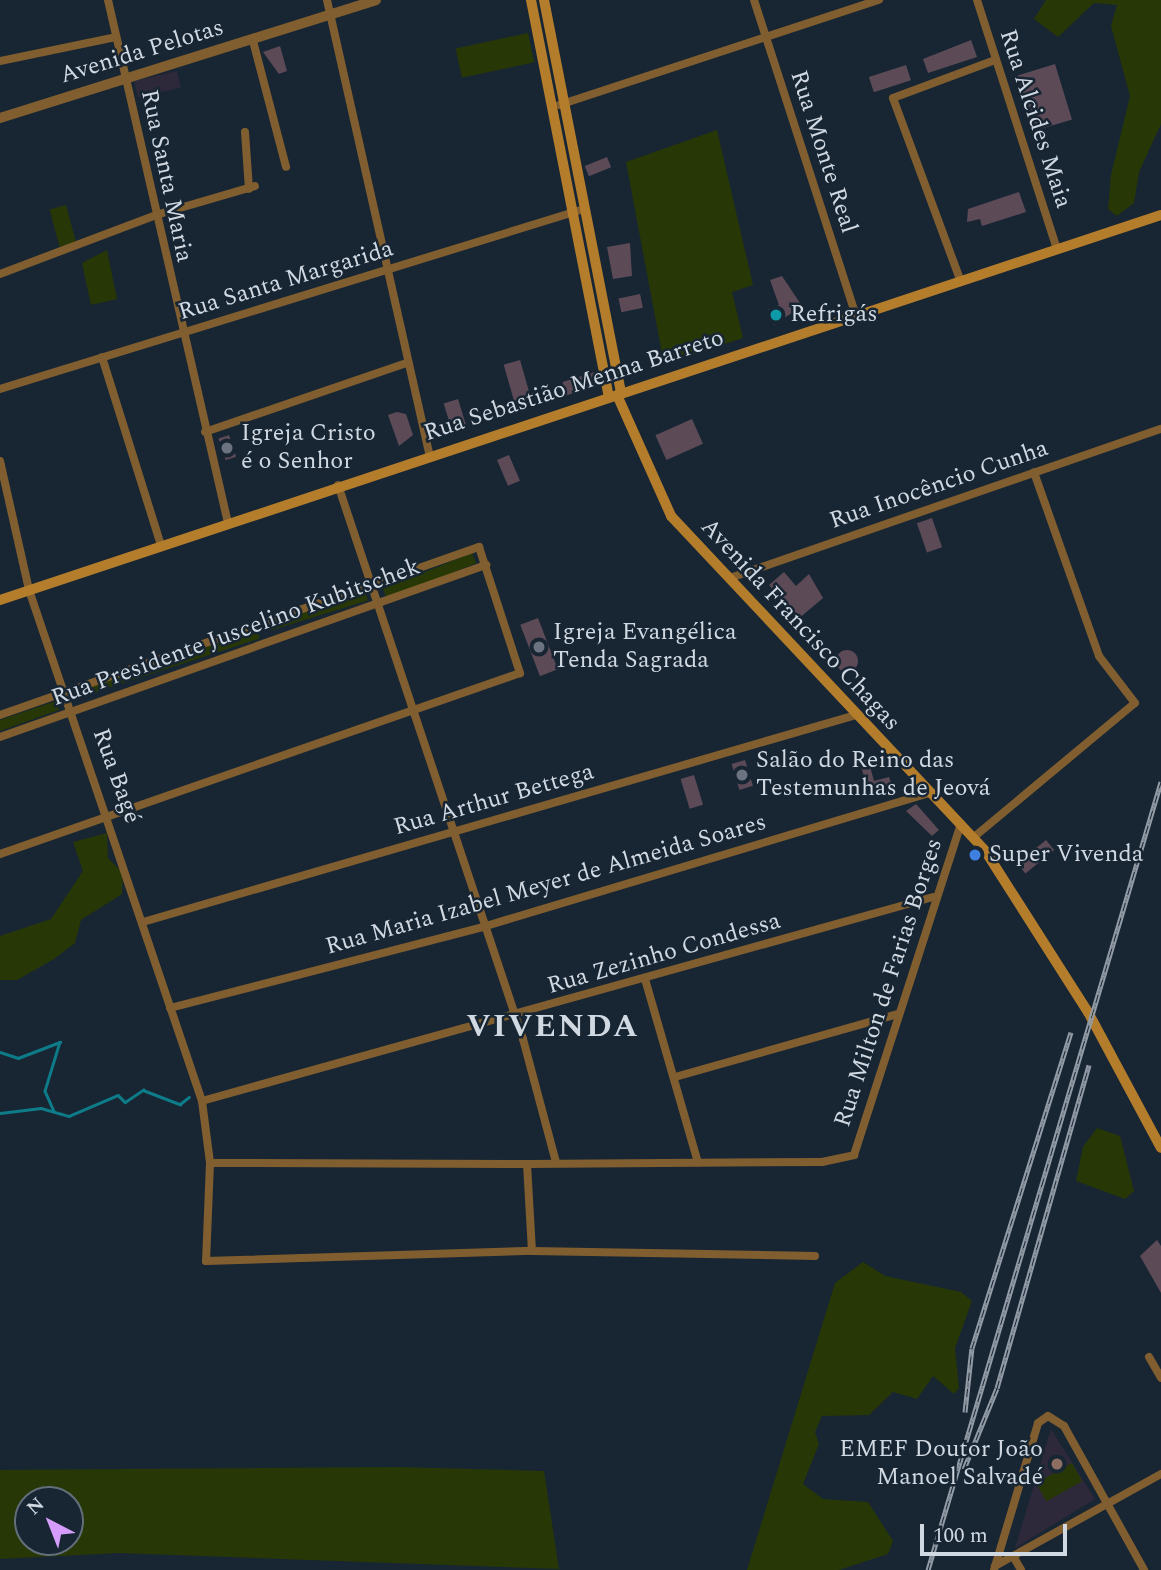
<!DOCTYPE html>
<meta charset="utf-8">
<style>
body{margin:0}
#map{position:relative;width:1161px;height:1570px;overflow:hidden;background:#182634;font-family:Spectral,serif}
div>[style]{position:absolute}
.education>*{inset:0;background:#2e293a;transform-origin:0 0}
.green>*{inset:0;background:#273705;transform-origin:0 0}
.stream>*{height:2.5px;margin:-1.25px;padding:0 1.25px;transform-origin:1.25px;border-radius:1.25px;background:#0d7c88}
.building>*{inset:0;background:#5c4a57;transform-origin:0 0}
.round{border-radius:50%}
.minor>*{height:8px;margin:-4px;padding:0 4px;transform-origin:4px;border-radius:4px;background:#805e2f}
.tertiary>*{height:10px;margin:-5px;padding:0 5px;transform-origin:5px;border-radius:5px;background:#805e2f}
.secondary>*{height:10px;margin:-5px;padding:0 5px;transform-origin:5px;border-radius:5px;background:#b47d2b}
.rail>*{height:5px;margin-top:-2.5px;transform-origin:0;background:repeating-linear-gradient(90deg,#182634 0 8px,#929ca7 0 16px);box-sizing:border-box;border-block:2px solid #929ca7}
.dots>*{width:19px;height:19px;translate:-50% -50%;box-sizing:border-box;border:4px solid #182634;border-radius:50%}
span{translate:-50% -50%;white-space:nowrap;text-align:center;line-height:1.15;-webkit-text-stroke:5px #182634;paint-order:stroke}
.street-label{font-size:24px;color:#d0d9e2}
.poi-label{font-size:24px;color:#d0d9e2}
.left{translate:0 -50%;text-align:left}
.right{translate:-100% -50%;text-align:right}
.district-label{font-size:32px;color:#d0d9e2;font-weight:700;letter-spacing:2px}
.north{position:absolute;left:14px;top:1486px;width:70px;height:70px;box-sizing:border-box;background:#182634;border:2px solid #626e7a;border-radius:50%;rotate:318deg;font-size:19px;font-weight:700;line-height:28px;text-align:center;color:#d0d9e2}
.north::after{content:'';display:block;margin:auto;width:24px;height:32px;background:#d59cfb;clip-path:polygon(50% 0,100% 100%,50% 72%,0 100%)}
.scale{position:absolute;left:920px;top:1524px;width:147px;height:32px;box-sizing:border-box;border:4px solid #d0d9e2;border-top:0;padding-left:9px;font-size:21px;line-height:24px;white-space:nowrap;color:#d0d9e2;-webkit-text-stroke:5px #182634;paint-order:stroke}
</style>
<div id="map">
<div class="education">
<div style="left:177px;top:71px;width:17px;height:44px;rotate:77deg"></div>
<div style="clip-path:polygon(1051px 1429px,1095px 1499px,1015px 1548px)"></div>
</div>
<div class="green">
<div style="clip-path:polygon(1046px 0,1161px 0,1161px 124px,1139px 172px,1134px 203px,1117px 216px,1108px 209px,1111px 175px,1130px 96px,1111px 26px,1117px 5px,1094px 3px,1058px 37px,1034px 19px)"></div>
<div style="left:528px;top:33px;width:30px;height:74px;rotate:78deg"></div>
<div style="clip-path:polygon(717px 130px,753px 285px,732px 292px,743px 338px,664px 364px,626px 162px)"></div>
<div style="left:66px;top:205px;width:39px;height:17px;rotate:75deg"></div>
<div style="clip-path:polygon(107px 250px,117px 299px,91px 305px,82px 263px)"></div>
<div style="left:472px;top:553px;width:11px;height:96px;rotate:68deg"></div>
<div style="left:365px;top:591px;width:10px;height:103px;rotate:73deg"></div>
<div style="left:257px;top:630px;width:9px;height:192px;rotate:72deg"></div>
<div style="clip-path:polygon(56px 701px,59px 710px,0 731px,0 720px)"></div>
<div style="clip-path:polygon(107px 833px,108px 858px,123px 873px,122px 894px,81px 920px,75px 943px,54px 959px,17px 980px,0 980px,0 936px,51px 919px,83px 871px,73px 842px)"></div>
<div style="clip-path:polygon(1097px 1128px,1120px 1136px,1134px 1191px,1125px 1199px,1076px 1181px,1083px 1147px)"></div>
<div style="clip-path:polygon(863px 1262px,885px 1276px,961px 1292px,972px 1301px,955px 1348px,959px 1388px,954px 1394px,933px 1376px,917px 1399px,893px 1392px,869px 1415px,822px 1416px,815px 1432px,819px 1444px,803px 1484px,823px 1499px,868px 1502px,893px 1541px,888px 1554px,839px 1570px,747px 1570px,835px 1283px)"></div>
<div style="left:1072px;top:1463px;width:21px;height:41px;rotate:61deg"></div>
<div style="clip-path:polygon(evenodd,396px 1467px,544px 1471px,559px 1569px,119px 1553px,0 1559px,0 1470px,396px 1467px,28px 1500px,70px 1500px,70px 1542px,28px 1542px,28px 1500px)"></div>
</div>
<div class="stream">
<div style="left:0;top:1052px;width:19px;rotate:18deg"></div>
<div style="left:18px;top:1058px;width:45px;rotate:-20.9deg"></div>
<div style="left:60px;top:1042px;width:51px;rotate:107deg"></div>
<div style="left:45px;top:1091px;width:22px;rotate:66deg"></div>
<div style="left:0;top:1113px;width:41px;rotate:-7deg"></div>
<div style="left:41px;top:1108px;width:29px;rotate:16deg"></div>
<div style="left:69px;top:1116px;width:53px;rotate:-23.2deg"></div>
<div style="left:118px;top:1095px;width:10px;rotate:45deg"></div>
<div style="left:125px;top:1102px;width:22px;rotate:-34deg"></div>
<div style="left:143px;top:1090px;width:40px;rotate:21deg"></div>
<div style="left:180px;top:1104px;width:11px;rotate:-38deg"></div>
</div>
<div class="building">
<div style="clip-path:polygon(971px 40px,977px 57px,928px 73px,923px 59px)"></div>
<div style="clip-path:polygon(280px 46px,287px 71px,279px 74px,263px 52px)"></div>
<div style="left:1055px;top:64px;width:58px;height:39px;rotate:73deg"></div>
<div style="left:906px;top:65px;width:16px;height:39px;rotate:72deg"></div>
<div style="left:607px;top:157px;width:11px;height:24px;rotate:68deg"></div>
<div style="clip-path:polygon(1019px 192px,1026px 212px,982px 226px,980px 219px,967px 222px,968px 209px)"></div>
<div style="clip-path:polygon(630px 243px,632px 276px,613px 279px,607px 247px)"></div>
<div style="clip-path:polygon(782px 276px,802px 306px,774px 325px,768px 309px,779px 305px,770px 280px)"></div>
<div style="left:640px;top:294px;width:14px;height:22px;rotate:78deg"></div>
<div style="left:520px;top:360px;width:45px;height:17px;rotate:74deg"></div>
<div style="left:595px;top:372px;width:14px;height:34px;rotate:73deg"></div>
<div style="left:458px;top:399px;width:27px;height:15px;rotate:73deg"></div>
<div style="clip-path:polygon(397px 412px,406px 414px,413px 435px,399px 446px,388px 415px)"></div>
<div style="left:692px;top:419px;width:27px;height:40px;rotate:66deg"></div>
<div style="left:229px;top:435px;width:23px;height:11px;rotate:72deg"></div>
<div style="left:509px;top:455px;width:28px;height:13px;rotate:67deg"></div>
<div style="left:932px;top:518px;width:31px;height:16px;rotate:71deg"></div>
<div style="clip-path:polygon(784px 572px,796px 586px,809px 574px,823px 598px,797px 620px,769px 585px)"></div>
<div style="left:538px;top:618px;width:55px;height:19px;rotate:69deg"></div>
<div class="round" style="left:836px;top:650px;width:22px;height:22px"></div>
<div style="clip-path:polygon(868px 759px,874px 781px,889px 777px,893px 788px,871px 795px,859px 762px)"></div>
<div style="left:745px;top:760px;width:27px;height:14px;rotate:73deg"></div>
<div style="left:694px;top:775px;width:31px;height:14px;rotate:73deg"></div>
<div style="clip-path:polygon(916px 804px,939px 830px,932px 836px,906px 811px)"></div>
<div style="left:1046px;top:840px;width:13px;height:37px;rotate:51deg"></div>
<div style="clip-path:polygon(1157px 1240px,1161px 1246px,1161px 1293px,1140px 1256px)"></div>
</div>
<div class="minor">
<div style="left:108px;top:0;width:537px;rotate:77.08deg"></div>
<div style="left:327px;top:0;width:465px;rotate:77.3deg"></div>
<div style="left:754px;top:0;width:332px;rotate:72.1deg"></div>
<div style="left:977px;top:0;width:262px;rotate:72.2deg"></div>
<div style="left:253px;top:41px;width:130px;rotate:75.3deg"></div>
<div style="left:0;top:61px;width:118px;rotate:-11.7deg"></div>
<div style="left:559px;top:105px;width:337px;rotate:-18.2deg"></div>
<div style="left:245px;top:132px;width:57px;rotate:86deg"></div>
<div style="left:0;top:274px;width:167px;rotate:-20.7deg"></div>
<div style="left:156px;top:215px;width:103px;rotate:-16.3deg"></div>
<div style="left:961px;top:282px;width:196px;rotate:-110.3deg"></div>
<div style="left:893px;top:98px;width:109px;rotate:-20.4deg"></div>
<div style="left:102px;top:357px;width:197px;rotate:72.6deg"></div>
<div style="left:0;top:389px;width:611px;rotate:-17.13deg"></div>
<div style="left:205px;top:432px;width:213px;rotate:-18.9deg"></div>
<div style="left:0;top:461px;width:132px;rotate:77.3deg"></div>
<div style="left:29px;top:590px;width:539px;rotate:71.3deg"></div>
<div style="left:202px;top:1101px;width:63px;rotate:82.6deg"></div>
<div style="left:338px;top:485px;width:584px;rotate:71.53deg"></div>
<div style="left:523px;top:1039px;width:127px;rotate:75deg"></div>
<div style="left:730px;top:578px;width:456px;rotate:-19.1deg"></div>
<div style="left:0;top:715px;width:508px;rotate:-19.33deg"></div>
<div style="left:479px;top:547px;width:133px;rotate:72deg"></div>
<div style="left:520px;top:673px;width:551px;rotate:160.81deg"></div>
<div style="left:0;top:737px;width:516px;rotate:-19.49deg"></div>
<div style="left:974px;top:837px;width:209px;rotate:-39.8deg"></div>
<div style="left:1135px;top:703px;width:59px;rotate:-127.5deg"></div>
<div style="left:1099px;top:656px;width:195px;rotate:-109.5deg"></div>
<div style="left:143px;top:922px;width:742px;rotate:-16.19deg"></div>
<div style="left:645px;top:979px;width:191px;rotate:73.9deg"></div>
<div style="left:170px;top:1008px;width:326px;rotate:-14.5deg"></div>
<div style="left:486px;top:926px;width:463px;rotate:-16.7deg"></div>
<div style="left:675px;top:1077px;width:232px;rotate:-15.8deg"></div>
<div style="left:202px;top:1101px;width:759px;rotate:-15.59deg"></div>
<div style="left:527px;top:1164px;width:317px;rotate:-179.8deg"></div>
<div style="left:210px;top:1163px;width:98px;rotate:92.3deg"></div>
<div style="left:206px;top:1261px;width:326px;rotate:-1.8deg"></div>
<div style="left:815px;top:1256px;width:283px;rotate:-179deg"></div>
<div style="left:532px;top:1251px;width:87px;rotate:-93.3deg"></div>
<div style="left:527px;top:1164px;width:295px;rotate:-0.4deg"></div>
<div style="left:822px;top:1162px;width:33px;rotate:-12deg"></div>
<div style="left:854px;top:1155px;width:348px;rotate:-72.1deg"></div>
<div style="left:1149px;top:1357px;width:24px;rotate:60deg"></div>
<div style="left:1013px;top:1556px;width:16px;rotate:60deg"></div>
<div style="left:995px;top:1566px;width:190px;rotate:-29deg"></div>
<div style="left:994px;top:1570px;width:153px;rotate:-73.3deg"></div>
<div style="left:1038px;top:1423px;width:12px;rotate:-35deg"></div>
<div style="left:1048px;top:1416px;width:19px;rotate:32deg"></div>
<div style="left:1064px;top:1426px;width:165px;rotate:60.9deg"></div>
</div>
<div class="tertiary">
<div style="left:0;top:118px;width:394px;rotate:-17.4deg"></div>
</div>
<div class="secondary">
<div style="left:531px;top:0;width:405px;rotate:78.9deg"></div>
<div style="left:544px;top:0;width:401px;rotate:78.9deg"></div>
<div style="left:617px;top:395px;width:133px;rotate:65.9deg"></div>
<div style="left:671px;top:516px;width:461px;rotate:46.8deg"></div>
<div style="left:986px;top:852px;width:190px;rotate:57.5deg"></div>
<div style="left:1088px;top:1012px;width:154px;rotate:61.8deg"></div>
<div style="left:0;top:600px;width:1223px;rotate:-18.35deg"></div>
</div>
<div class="rail">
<div style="left:965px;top:1412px;width:64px;rotate:-83.8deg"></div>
<div style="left:972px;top:1348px;width:331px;rotate:-72.6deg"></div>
<div style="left:964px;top:1469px;width:87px;rotate:-67.8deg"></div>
<div style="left:997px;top:1388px;width:336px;rotate:-74.1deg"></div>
<div style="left:928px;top:1570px;width:822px;rotate:-73.53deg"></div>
</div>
<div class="dots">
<div style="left:776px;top:315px;background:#0f9aa8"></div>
<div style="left:227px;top:448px;background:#6b7280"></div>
<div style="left:539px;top:647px;background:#6b7280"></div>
<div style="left:742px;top:775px;background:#6b7280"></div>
<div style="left:975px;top:855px;background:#3f7fe0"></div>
<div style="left:1057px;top:1464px;background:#8d6e63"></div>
</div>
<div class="street-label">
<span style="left:142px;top:52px;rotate:-17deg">Avenida Pelotas</span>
<span style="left:1035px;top:119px;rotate:72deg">Rua Alcides Maia</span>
<span style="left:823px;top:152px;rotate:72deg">Rua Monte Real</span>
<span style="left:166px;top:176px;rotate:78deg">Rua Santa Maria</span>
<span style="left:286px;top:281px;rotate:-17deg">Rua Santa Margarida</span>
<span style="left:574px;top:386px;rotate:-18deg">Rua Sebastião Menna Barreto</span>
<span style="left:939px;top:485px;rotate:-19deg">Rua Inocêncio Cunha</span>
<span style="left:800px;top:625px;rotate:47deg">Avenida Francisco Chagas</span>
<span style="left:236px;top:633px;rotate:-20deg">Rua Presidente Juscelino Kubitschek</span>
<span style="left:116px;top:776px;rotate:70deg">Rua Bagé</span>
<span style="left:494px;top:800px;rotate:-16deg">Rua Arthur Bettega</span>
<span style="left:546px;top:885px;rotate:-16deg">Rua Maria Izabel Meyer de Almeida Soares</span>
<span style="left:664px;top:954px;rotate:-16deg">Rua Zezinho Condessa</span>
<span style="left:889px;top:983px;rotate:-72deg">Rua Milton de Farias Borges</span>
</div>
<div class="poi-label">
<span class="left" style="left:790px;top:315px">Refrigás</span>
<span class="left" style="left:241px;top:448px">Igreja Cristo<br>é o Senhor</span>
<span class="left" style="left:553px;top:647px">Igreja Evangélica<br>Tenda Sagrada</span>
<span class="left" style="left:756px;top:775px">Salão do Reino das<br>Testemunhas de Jeová</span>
<span class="left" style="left:989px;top:855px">Super Vivenda</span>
<span class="right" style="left:1043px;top:1464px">EMEF Doutor João<br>Manoel Salvadé</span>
</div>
<div class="district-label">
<span style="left:553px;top:1027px">VIVENDA</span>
</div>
<div class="north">N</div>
<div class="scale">100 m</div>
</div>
